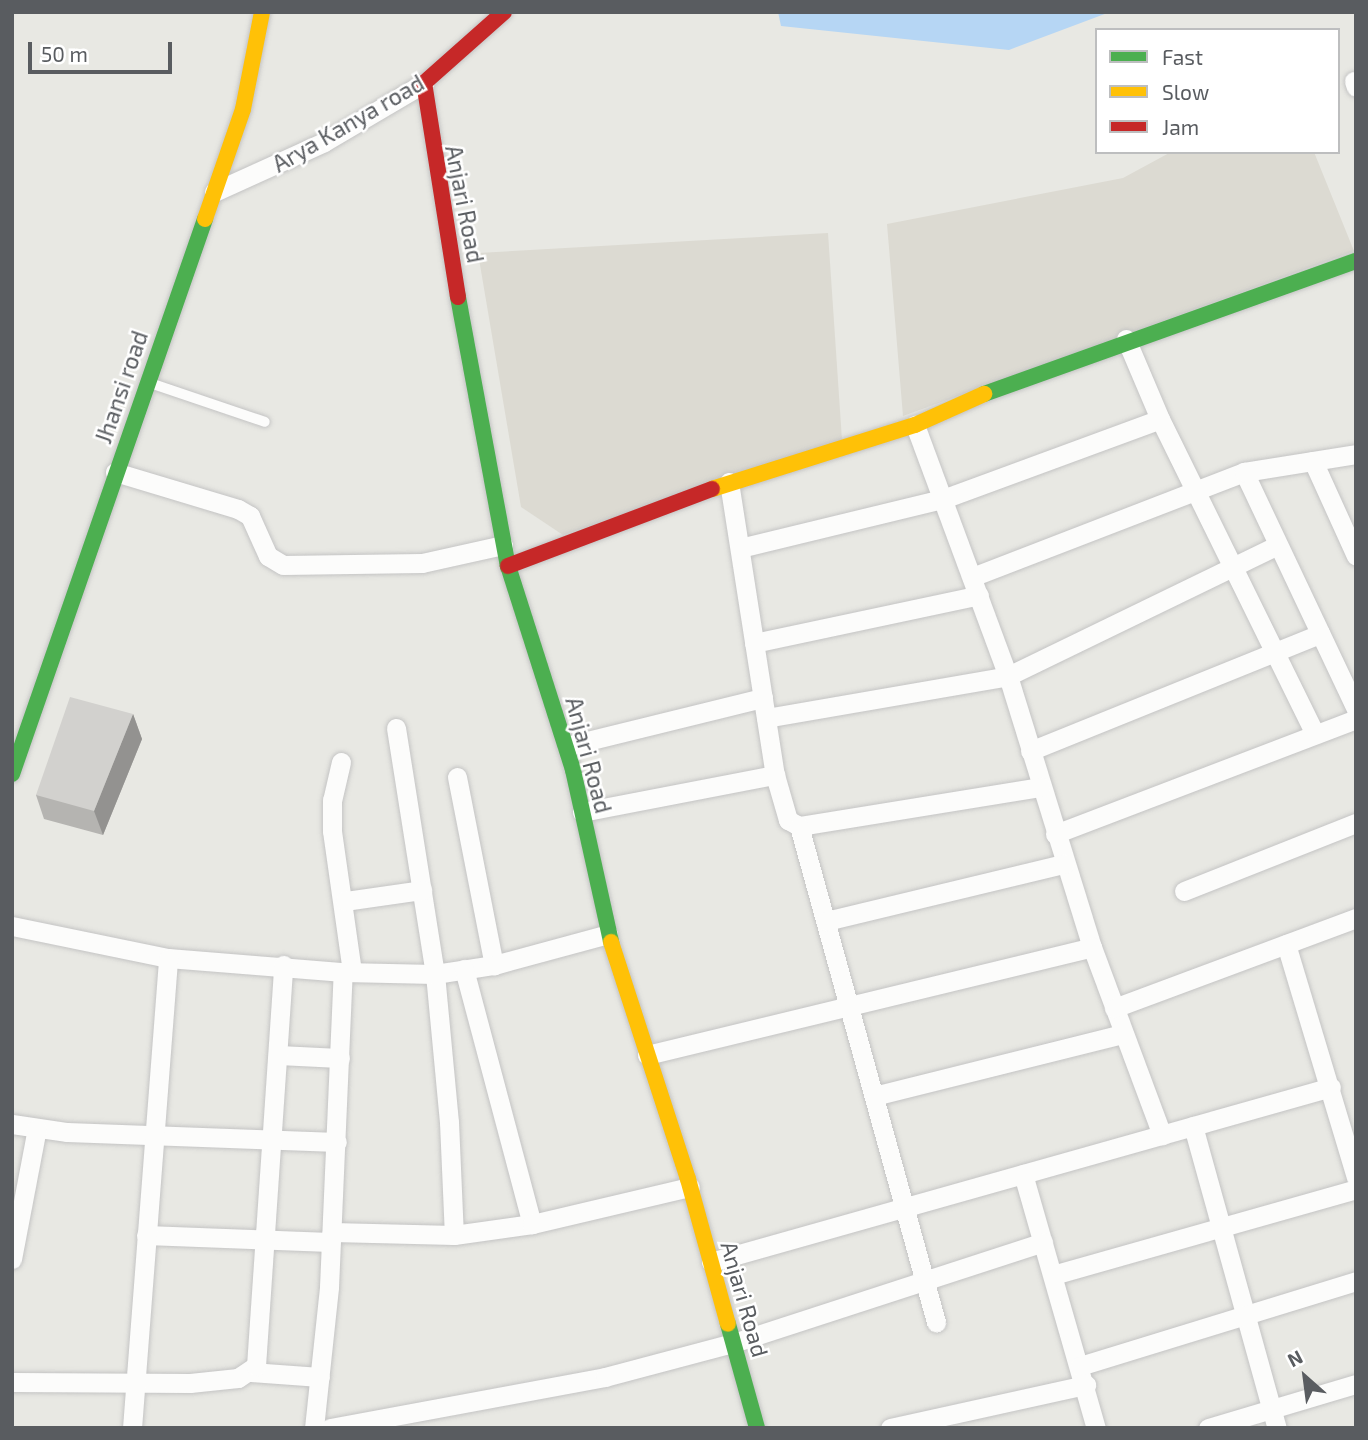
<!DOCTYPE html>
<style>
body{margin:0}
#map{position:relative;width:1368px;height:1440px;overflow:hidden;background:#e8e8e3;font-family:"Exo 2",sans-serif}
div>[style]{position:absolute}
.education>*{inset:0;background:#dcdad2}
.water>*{inset:0;background:#b6d6f4}
.roads{filter:drop-shadow(0 0 2px #c4c4c4) drop-shadow(0 0 2px #c4c4c4)}
.lane>*{height:10px;margin:-5px;padding:0 5px;transform-origin:5px;border-radius:5px;background:#fcfcfb}
.street>*{height:19px;margin:-9.5px;padding:0 9.5px;transform-origin:9.5px;border-radius:9.5px;background:#fcfcfb}
.fast>*{height:16px;margin:-8px;padding:0 8px;transform-origin:8px;border-radius:8px;background:#4caf50}
.slow>*{height:16px;margin:-8px;padding:0 8px;transform-origin:8px;border-radius:8px;background:#ffc107}
.jam>*{height:16px;margin:-8px;padding:0 8px;transform-origin:8px;border-radius:8px;background:#c62828}
.wall>*{inset:0;background:#b5b4b1}
.shaded-wall>*{inset:0;background:#939290}
.building>*{inset:0;background:#d2d1ce}
span{translate:-50% -50%;white-space:nowrap;text-align:center;line-height:1.15;-webkit-text-stroke:5px #fff;paint-order:stroke}
.street-label{font-size:23px;color:#595c60}
.frame{position:absolute;inset:0;border:14px solid #595c60;pointer-events:none}
.legend{position:absolute;left:1095px;top:28px;width:245px;height:126px;box-sizing:border-box;background:#fff;border:2px solid #bdbebf;margin:0;padding:9px 12px;list-style:none;font-size:21px;color:#595c60}
.legend li{display:flex;align-items:center;gap:14px;height:35px}
.legend b{width:35px;border:2px solid #bdbebf}
.north{position:absolute;left:1270px;top:1342px;width:70px;height:70px;-webkit-text-stroke:5px #fff;paint-order:stroke;rotate:332deg;font-size:19px;font-weight:700;line-height:28px;text-align:center;color:#595c60}
.north::after{content:'';display:block;margin:auto;width:24px;height:32px;background:#595c60;clip-path:polygon(50% 0,100% 100%,50% 72%,0 100%)}
.scale{position:absolute;left:28px;top:42px;width:144px;height:32px;box-sizing:border-box;border:4px solid #595c60;border-top:0;padding-left:9px;font-size:21px;line-height:24px;white-space:nowrap;color:#595c60;-webkit-text-stroke:5px #fff;paint-order:stroke}
</style>
<div id="map">
<div class="education">
<div style="clip-path:polygon(1171px 152px,1314px 152px,1354px 251px,903px 416px,887px 224px,1123px 178px)"></div>
<div style="clip-path:polygon(828px 233px,842px 440px,563px 535px,521px 507px,478px 253px)"></div>
</div>
<div class="water">
<div style="clip-path:polygon(778px 12px,1110px 12px,1009px 50px,781px 26px)"></div>
</div>
<div class="roads">
<div class="lane">
<div style="left:150px;top:383px;width:121px;rotate:18.7deg"></div>
</div>
<div class="street">
<div style="left:1354px;top:81px;width:6px;rotate:72deg"></div>
<div style="left:214px;top:192px;width:121px;rotate:-24.4deg"></div>
<div style="left:324px;top:142px;width:116px;rotate:-30.5deg"></div>
<div style="left:1126px;top:339px;width:87px;rotate:67deg"></div>
<div style="left:1160px;top:419px;width:351px;rotate:63.8deg"></div>
<div style="left:915px;top:425px;width:268px;rotate:69.7deg"></div>
<div style="left:1008px;top:676px;width:284px;rotate:72.8deg"></div>
<div style="left:1092px;top:947px;width:201px;rotate:69.6deg"></div>
<div style="left:1313px;top:461px;width:104px;rotate:65.6deg"></div>
<div style="left:115px;top:472px;width:128px;rotate:16.7deg"></div>
<div style="left:238px;top:509px;width:14px;rotate:30deg"></div>
<div style="left:250px;top:516px;width:44px;rotate:65.8deg"></div>
<div style="left:268px;top:556px;width:17px;rotate:31deg"></div>
<div style="left:283px;top:565px;width:139px;rotate:-0.8deg"></div>
<div style="left:422px;top:563px;width:83px;rotate:-12.5deg"></div>
<div style="left:1244px;top:472px;width:262px;rotate:64.7deg"></div>
<div style="left:729px;top:482px;width:297px;rotate:81.1deg"></div>
<div style="left:775px;top:775px;width:47px;rotate:73.9deg"></div>
<div style="left:788px;top:820px;width:13px;rotate:29deg"></div>
<div style="left:799px;top:826px;width:245px;rotate:-9.2deg"></div>
<div style="left:740px;top:548px;width:209px;rotate:-13.6deg"></div>
<div style="left:943px;top:499px;width:231px;rotate:-20.2deg"></div>
<div style="left:972px;top:577px;width:292px;rotate:-21.1deg"></div>
<div style="left:1244px;top:472px;width:113px;rotate:-9.1deg"></div>
<div style="left:754px;top:643px;width:230px;rotate:-12deg"></div>
<div style="left:766px;top:718px;width:246px;rotate:-9.8deg"></div>
<div style="left:1008px;top:676px;width:300px;rotate:-25.9deg"></div>
<div style="left:396px;top:728px;width:249px;rotate:81deg"></div>
<div style="left:435px;top:974px;width:149px;rotate:84.6deg"></div>
<div style="left:449px;top:1122px;width:113px;rotate:87.5deg"></div>
<div style="left:567px;top:746px;width:202px;rotate:-13.8deg"></div>
<div style="left:1030px;top:751px;width:313px;rotate:-22deg"></div>
<div style="left:341px;top:762px;width:39px;rotate:103deg"></div>
<div style="left:332px;top:800px;width:31px;rotate:90deg"></div>
<div style="left:332px;top:831px;width:142px;rotate:81.9deg"></div>
<div style="left:457px;top:777px;width:192px;rotate:78.9deg"></div>
<div style="left:582px;top:812px;width:197px;rotate:-10.9deg"></div>
<div style="left:799px;top:826px;width:515px;rotate:74.56deg"></div>
<div style="left:1055px;top:834px;width:322px;rotate:-20.9deg"></div>
<div style="left:1184px;top:891px;width:185px;rotate:-21.6deg"></div>
<div style="left:345px;top:901px;width:78px;rotate:-8.1deg"></div>
<div style="left:826px;top:921px;width:245px;rotate:-13.5deg"></div>
<div style="left:12px;top:926px;width:159px;rotate:11.6deg"></div>
<div style="left:168px;top:958px;width:176px;rotate:4.6deg"></div>
<div style="left:343px;top:972px;width:92px;rotate:1.2deg"></div>
<div style="left:435px;top:974px;width:60px;rotate:-8.7deg"></div>
<div style="left:494px;top:965px;width:118px;rotate:-15.2deg"></div>
<div style="left:1286px;top:944px;width:244px;rotate:73.3deg"></div>
<div style="left:464px;top:969px;width:264px;rotate:75.1deg"></div>
<div style="left:1114px;top:1008px;width:258px;rotate:-20.4deg"></div>
<div style="left:278px;top:1055px;width:62px;rotate:2.8deg"></div>
<div style="left:647px;top:1055px;width:458px;rotate:-13.6deg"></div>
<div style="left:874px;top:1096px;width:257px;rotate:-14deg"></div>
<div style="left:12px;top:1124px;width:56px;rotate:8.3deg"></div>
<div style="left:67px;top:1132px;width:270px;rotate:2.1deg"></div>
<div style="left:1193px;top:1126px;width:313px;rotate:74.5deg"></div>
<div style="left:1023px;top:1174px;width:264px;rotate:74deg"></div>
<div style="left:146px;top:1235px;width:184px;rotate:2.2deg"></div>
<div style="left:330px;top:1242px;width:10px;rotate:-79deg"></div>
<div style="left:332px;top:1232px;width:122px;rotate:1.4deg"></div>
<div style="left:454px;top:1235px;width:79px;rotate:-8deg"></div>
<div style="left:532px;top:1224px;width:162px;rotate:-13.2deg"></div>
<div style="left:12px;top:1259px;width:133px;rotate:-79.2deg"></div>
<div style="left:711px;top:1262px;width:644px;rotate:-15.76deg"></div>
<div style="left:1053px;top:1275px;width:315px;rotate:-15.8deg"></div>
<div style="left:1080px;top:1366px;width:289px;rotate:-17.1deg"></div>
<div style="left:251px;top:1372px;width:69px;rotate:4.1deg"></div>
<div style="left:12px;top:1382px;width:178px;rotate:0.3deg"></div>
<div style="left:190px;top:1383px;width:48px;rotate:-5.9deg"></div>
<div style="left:238px;top:1378px;width:22px;rotate:-34deg"></div>
<div style="left:256px;top:1366px;width:402px;rotate:-86.1deg"></div>
<div style="left:132px;top:1428px;width:471px;rotate:-85.6deg"></div>
<div style="left:314px;top:1428px;width:142px;rotate:-83.9deg"></div>
<div style="left:329px;top:1287px;width:315px;rotate:-87.5deg"></div>
<div style="left:330px;top:1428px;width:280px;rotate:-10.5deg"></div>
<div style="left:605px;top:1377px;width:132px;rotate:-14.9deg"></div>
<div style="left:733px;top:1343px;width:326px;rotate:-18deg"></div>
<div style="left:890px;top:1428px;width:201px;rotate:-12.4deg"></div>
<div style="left:1208px;top:1428px;width:154px;rotate:-16.6deg"></div>
</div>
<div class="fast">
<div style="left:458px;top:297px;width:274px;rotate:79.5deg"></div>
<div style="left:508px;top:566px;width:214px;rotate:72.3deg"></div>
<div style="left:573px;top:770px;width:176px;rotate:77.5deg"></div>
<div style="left:984px;top:394px;width:395px;rotate:-19.7deg"></div>
<div style="left:12px;top:774px;width:588px;rotate:-70.82deg"></div>
<div style="left:728px;top:1324px;width:108px;rotate:74.4deg"></div>
</div>
<div class="slow">
<div style="left:205px;top:219px;width:116px;rotate:-70.9deg"></div>
<div style="left:243px;top:109px;width:99px;rotate:-78.9deg"></div>
<div style="left:712px;top:489px;width:213px;rotate:-17.5deg"></div>
<div style="left:915px;top:425px;width:76px;rotate:-24.2deg"></div>
<div style="left:611px;top:942px;width:249px;rotate:72deg"></div>
<div style="left:688px;top:1179px;width:150px;rotate:74.6deg"></div>
</div>
<div class="jam">
<div style="left:458px;top:297px;width:217px;rotate:-99deg"></div>
<div style="left:424px;top:83px;width:107px;rotate:-41.6deg"></div>
<div style="left:508px;top:566px;width:218px;rotate:-20.7deg"></div>
</div>
</div>
<div class="wall">
<div style="clip-path:polygon(133px 714px,142px 739px,103px 835px,44px 819px,36px 795px)"></div>
</div>
<div class="shaded-wall">
<div style="clip-path:polygon(133px 714px,142px 739px,103px 835px,94px 811px)"></div>
</div>
<div class="building">
<div style="clip-path:polygon(70px 697px,133px 714px,94px 811px,36px 795px)"></div>
</div>
<div class="street-label">
<span style="left:348px;top:123px;rotate:-30deg">Arya Kanya road</span>
<span style="left:465px;top:204px;rotate:79deg">Anjari Road</span>
<span style="left:121px;top:387px;rotate:-71deg">Jhansi road</span>
<span style="left:589px;top:755px;rotate:75deg">Anjari Road</span>
<span style="left:745px;top:1299px;rotate:74deg">Anjari Road</span>
</div>
<div class="frame"></div>
<ul class="legend">
<li><b style="height:9px;background:#4caf50"></b>Fast</li>
<li><b style="height:9px;background:#ffc107"></b>Slow</li>
<li><b style="height:9px;background:#c62828"></b>Jam</li>
</ul>
<div class="north">N</div>
<div class="scale">50 m</div>
</div>
